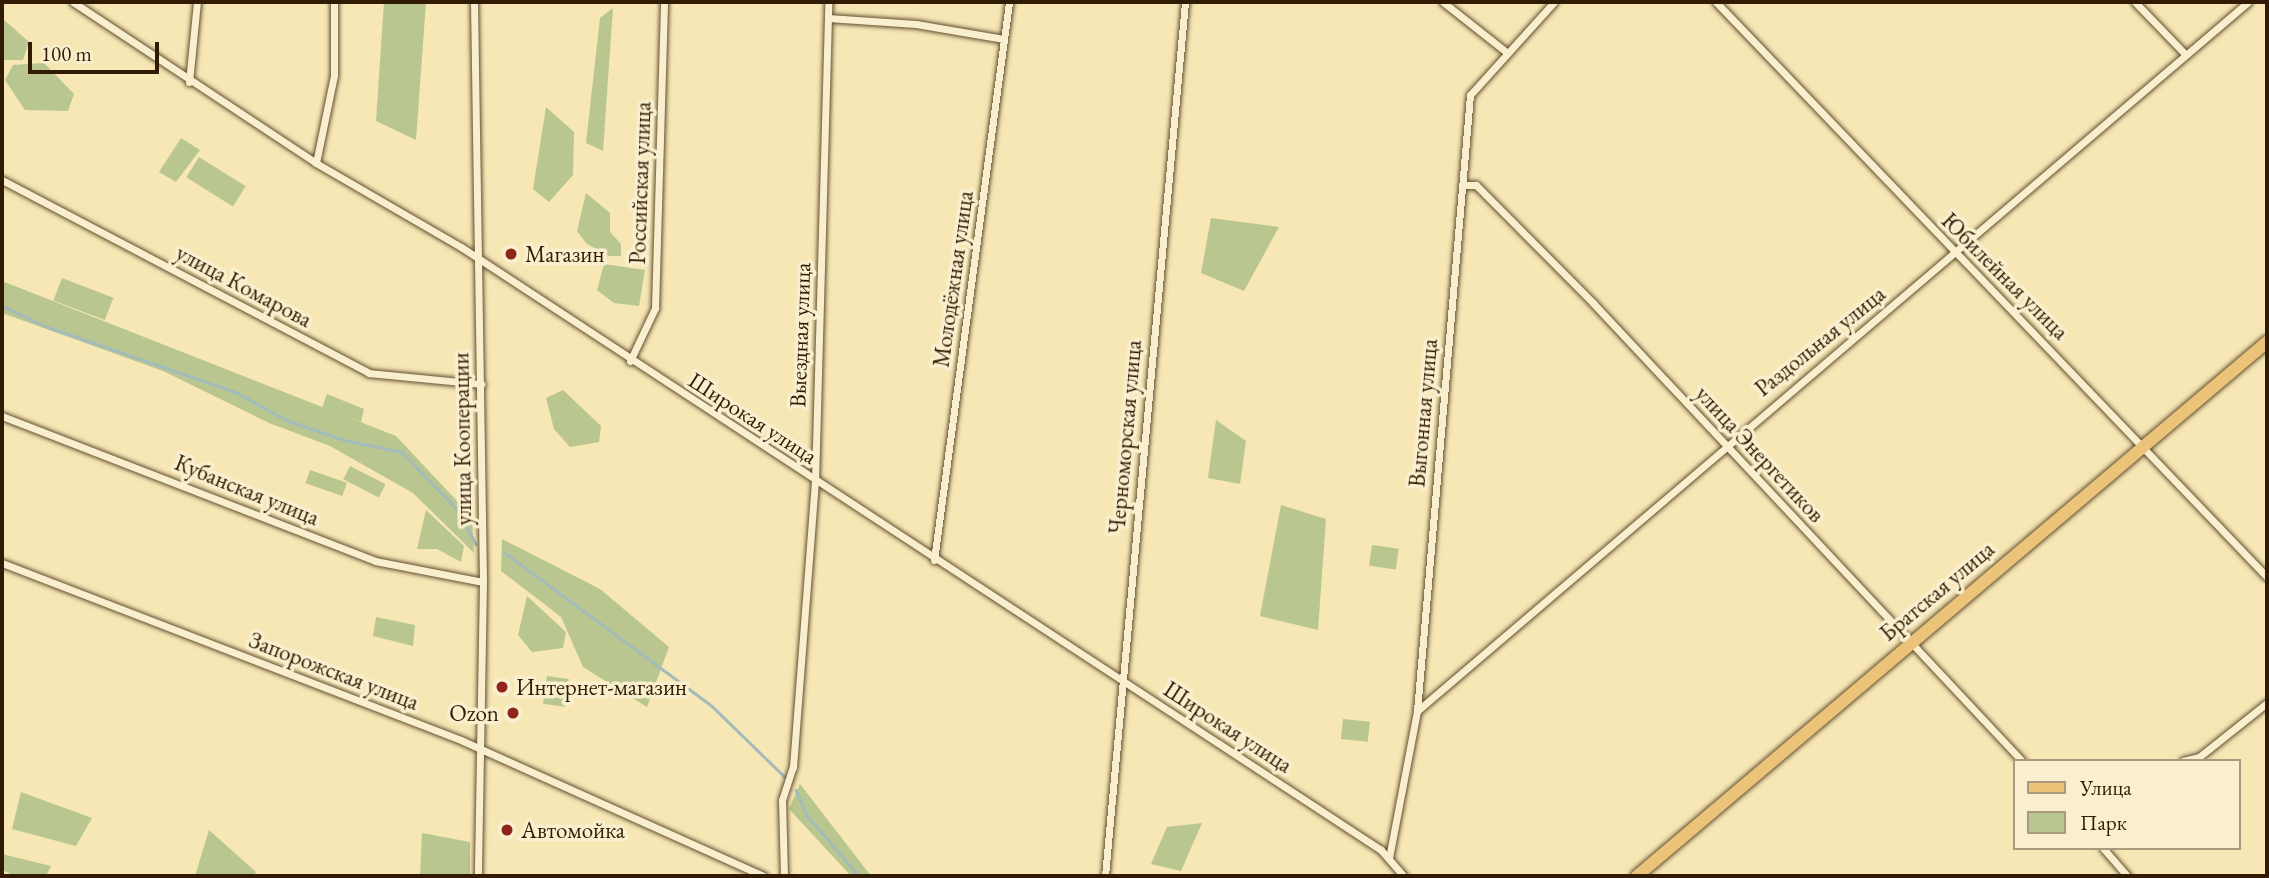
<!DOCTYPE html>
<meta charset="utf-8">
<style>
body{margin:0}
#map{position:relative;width:2269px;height:878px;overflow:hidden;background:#f6e7b5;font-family:"EB Garamond",serif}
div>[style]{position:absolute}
.green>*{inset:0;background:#bac690;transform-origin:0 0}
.stream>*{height:2.5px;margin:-1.25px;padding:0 1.25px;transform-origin:1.25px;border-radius:1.25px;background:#a3bcba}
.roads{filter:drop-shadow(0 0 2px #634e30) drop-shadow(0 0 2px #634e30)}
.street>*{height:7px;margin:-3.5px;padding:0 3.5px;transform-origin:3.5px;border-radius:3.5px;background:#f9efcf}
.primary>*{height:12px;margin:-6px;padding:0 6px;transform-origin:6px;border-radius:6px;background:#ebc47a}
.dots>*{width:19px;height:19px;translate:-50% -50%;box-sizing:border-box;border:4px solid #f9efcf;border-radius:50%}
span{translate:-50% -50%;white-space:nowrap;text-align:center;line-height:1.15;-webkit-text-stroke:7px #f9efcf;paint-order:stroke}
.street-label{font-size:23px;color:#321b04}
.poi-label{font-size:23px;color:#321b04}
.left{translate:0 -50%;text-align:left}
.right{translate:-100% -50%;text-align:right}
.frame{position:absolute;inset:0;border:4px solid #321b04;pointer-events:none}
.legend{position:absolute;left:2013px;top:759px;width:228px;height:91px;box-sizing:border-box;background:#f9efcf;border:2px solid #a99a7e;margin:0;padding:9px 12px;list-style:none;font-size:21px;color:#321b04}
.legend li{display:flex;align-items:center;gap:14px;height:35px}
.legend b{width:35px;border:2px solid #a99a7e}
.scale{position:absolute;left:28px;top:42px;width:131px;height:32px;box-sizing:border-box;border:4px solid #321b04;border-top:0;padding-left:9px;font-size:21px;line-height:24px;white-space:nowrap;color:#321b04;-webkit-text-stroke:5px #f9efcf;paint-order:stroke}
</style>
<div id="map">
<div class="green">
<div style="clip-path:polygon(384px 2px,426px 2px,416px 140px,376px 121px)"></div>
<div style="clip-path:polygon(613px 8px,603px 151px,586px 143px,600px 18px)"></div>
<div style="clip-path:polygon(2px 18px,29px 42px,23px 60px,2px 60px)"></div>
<div style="clip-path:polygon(44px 63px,74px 94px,68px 111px,25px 110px,5px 80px,13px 65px)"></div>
<div style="clip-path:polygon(546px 107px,574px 132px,573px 175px,549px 202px,533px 189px)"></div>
<div style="clip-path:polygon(181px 138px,200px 150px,176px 182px,159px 172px)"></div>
<div style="left:199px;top:157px;width:55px;height:24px;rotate:32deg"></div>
<div style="clip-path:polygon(586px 193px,610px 213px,610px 232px,621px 244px,621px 256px,609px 256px,587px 244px,577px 231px)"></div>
<div style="clip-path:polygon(1211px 218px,1279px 227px,1244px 291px,1201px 273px)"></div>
<div style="clip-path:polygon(604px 264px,645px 270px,639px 306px,614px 303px,597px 290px)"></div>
<div style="left:62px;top:278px;width:55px;height:24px;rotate:21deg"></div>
<div style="clip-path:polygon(2px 281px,396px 436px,472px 517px,474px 553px,413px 493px,330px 446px,269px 423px,163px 371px,2px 313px)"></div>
<div style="clip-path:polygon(563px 390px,601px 426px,599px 442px,570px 447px,554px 429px,546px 398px)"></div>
<div style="clip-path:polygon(327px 394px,364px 409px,361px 422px,322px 408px)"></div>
<div style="clip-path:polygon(1216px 420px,1246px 441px,1240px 484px,1208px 478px)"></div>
<div style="left:350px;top:466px;width:40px;height:15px;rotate:27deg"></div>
<div style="left:310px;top:470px;width:39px;height:14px;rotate:19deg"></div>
<div style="clip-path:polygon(1281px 505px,1326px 519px,1318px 630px,1260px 616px)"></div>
<div style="clip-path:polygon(426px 510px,464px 546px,461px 562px,437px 549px,417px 549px)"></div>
<div style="clip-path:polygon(502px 539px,600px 589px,669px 647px,647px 707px,583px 667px,561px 617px,501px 571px)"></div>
<div style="left:1372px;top:545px;width:27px;height:21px;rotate:8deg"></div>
<div style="clip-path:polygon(527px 596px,566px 632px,563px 648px,532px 652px,518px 635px)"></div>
<div style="clip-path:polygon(376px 617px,415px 625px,413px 646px,373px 636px)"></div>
<div style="left:547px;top:676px;width:22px;height:28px;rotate:8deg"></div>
<div style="left:1343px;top:719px;width:27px;height:20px;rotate:6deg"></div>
<div style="clip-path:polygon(800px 784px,871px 876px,851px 876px,789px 809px)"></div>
<div style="clip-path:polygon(21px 792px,92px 818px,76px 846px,12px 829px)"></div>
<div style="clip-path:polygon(1202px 823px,1181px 871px,1151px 864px,1167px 827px)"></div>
<div style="clip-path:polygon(209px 830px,256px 872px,254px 876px,195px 876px)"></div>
<div style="clip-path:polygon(422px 833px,470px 842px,470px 876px,420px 876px)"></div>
<div style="clip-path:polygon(2px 854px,51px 866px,46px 876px,15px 876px,2px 870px)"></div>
</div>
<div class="stream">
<div style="left:2px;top:306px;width:47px;rotate:24.9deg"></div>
<div style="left:45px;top:326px;width:202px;rotate:19.1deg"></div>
<div style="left:236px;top:392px;width:57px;rotate:29.2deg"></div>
<div style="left:286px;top:420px;width:61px;rotate:19deg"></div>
<div style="left:344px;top:440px;width:59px;rotate:11.7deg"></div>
<div style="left:402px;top:452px;width:82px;rotate:46deg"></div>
<div style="left:459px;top:511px;width:37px;rotate:63deg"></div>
<div style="left:504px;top:552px;width:259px;rotate:36.5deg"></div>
<div style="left:712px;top:706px;width:102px;rotate:44.2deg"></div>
<div style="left:796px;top:790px;width:27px;rotate:66deg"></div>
<div style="left:807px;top:815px;width:80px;rotate:49.6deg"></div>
</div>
<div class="roads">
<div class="street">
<div style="left:73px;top:2px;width:291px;rotate:33.5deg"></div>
<div style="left:316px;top:163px;width:168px;rotate:30.1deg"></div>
<div style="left:461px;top:247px;width:1100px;rotate:33.24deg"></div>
<div style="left:1381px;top:850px;width:35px;rotate:49deg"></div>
<div style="left:474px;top:2px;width:580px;rotate:89.11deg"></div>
<div style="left:483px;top:582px;width:294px;rotate:91deg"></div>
<div style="left:1443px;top:2px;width:79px;rotate:38.3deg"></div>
<div style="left:1716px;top:2px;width:796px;rotate:46.22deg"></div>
<div style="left:2135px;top:2px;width:72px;rotate:46.1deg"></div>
<div style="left:828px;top:18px;width:88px;rotate:3.9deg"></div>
<div style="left:916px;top:24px;width:89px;rotate:9.7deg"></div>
<div style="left:189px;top:82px;width:80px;rotate:-84.3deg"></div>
<div style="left:316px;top:163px;width:90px;rotate:-78.4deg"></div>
<div style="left:334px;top:75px;width:73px;rotate:-90deg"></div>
<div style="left:2px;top:180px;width:415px;rotate:27.7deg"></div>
<div style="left:369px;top:373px;width:113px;rotate:5.6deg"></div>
<div style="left:1462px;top:185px;width:14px"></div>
<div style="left:1476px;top:185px;width:166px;rotate:45.2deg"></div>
<div style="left:1593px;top:303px;width:628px;rotate:46.87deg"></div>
<div style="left:630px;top:361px;width:59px;rotate:-64.7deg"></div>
<div style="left:655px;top:308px;width:306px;rotate:-88.3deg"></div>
<div style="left:2px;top:416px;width:400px;rotate:21.2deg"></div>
<div style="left:375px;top:561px;width:110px;rotate:11deg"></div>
<div style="left:934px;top:560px;width:563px;rotate:-82.34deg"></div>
<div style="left:2px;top:563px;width:494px;rotate:21.1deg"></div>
<div style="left:463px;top:741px;width:330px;rotate:24.2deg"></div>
<div style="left:1417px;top:711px;width:1092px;rotate:-40.47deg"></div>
<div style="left:2183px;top:761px;width:16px;rotate:-14deg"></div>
<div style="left:2199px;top:757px;width:87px;rotate:-38.5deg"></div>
<div style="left:2103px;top:848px;width:37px;rotate:49deg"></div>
<div style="left:1389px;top:858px;width:150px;rotate:-79.2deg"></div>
<div style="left:1417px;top:711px;width:618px;rotate:-85.08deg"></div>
<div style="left:1470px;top:95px;width:125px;rotate:-47.9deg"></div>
<div style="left:784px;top:876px;width:76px;rotate:-91.5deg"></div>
<div style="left:782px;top:800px;width:35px;rotate:-72deg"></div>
<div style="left:793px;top:767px;width:286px;rotate:-85.6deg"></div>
<div style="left:815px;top:482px;width:480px;rotate:-88.4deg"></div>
<div style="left:1105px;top:876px;width:878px;rotate:-84.77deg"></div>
</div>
<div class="primary">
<div style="left:1637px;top:876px;width:826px;rotate:-40.29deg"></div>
</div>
</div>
<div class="dots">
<div style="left:511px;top:254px;background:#8f2418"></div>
<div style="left:502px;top:687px;background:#8f2418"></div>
<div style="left:513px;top:713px;background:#8f2418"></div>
<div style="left:507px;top:830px;background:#8f2418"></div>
</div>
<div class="street-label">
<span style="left:640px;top:183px;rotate:-88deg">Российская улица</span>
<span style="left:2005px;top:276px;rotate:45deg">Юбилейная улица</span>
<span style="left:953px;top:279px;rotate:-82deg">Молодёжная улица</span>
<span style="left:244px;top:286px;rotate:28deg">улица Комарова</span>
<span style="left:800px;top:335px;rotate:-88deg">Выездная улица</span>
<span style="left:1820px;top:341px;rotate:-39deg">Раздольная улица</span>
<span style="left:1423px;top:413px;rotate:-85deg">Выгонная улица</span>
<span style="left:753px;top:418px;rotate:33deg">Широкая улица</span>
<span style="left:1125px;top:437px;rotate:-85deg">Черноморская улица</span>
<span style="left:462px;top:439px;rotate:-91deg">улица Кооперации</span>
<span style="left:1760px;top:454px;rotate:47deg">улица Энергетиков</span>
<span style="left:247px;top:490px;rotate:22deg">Кубанская улица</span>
<span style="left:1937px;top:591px;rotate:-40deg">Братская улица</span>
<span style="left:334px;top:671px;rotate:21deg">Запорожская улица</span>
<span style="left:1228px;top:727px;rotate:33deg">Широкая улица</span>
</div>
<div class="poi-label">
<span class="left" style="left:525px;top:254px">Магазин</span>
<span class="left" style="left:516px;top:687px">Интернет-магазин</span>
<span class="right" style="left:499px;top:713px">Ozon</span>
<span class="left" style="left:521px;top:830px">Автомойка</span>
</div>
<div class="frame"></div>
<ul class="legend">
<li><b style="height:9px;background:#ebc47a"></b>Улица</li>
<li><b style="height:19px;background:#bac690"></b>Парк</li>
</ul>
<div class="scale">100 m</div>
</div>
